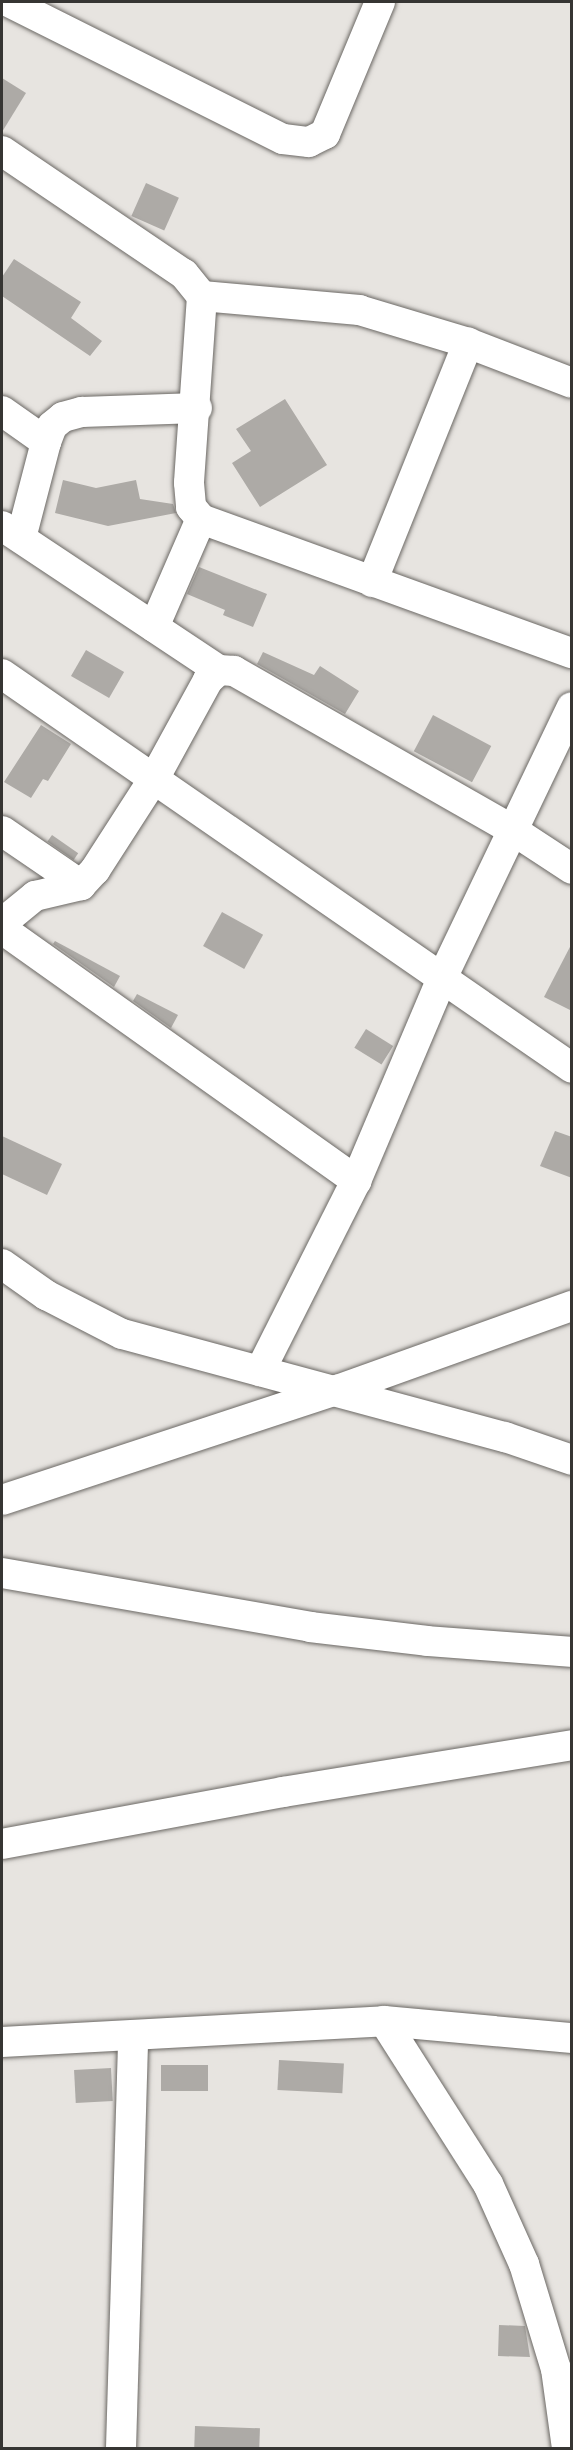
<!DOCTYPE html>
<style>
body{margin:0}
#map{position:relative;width:573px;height:2450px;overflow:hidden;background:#e7e4e0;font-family:Raleway,sans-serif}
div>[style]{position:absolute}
.building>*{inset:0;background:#adaaa6;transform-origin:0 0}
.roads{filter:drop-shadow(0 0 2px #6b6864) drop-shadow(0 0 2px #6b6864)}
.minor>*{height:30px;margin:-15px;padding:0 15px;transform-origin:15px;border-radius:15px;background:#fff}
span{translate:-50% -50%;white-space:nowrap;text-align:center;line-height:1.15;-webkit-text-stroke:4.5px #fff;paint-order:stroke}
.frame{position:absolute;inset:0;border:3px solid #363533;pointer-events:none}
</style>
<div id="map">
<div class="building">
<div style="clip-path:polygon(2px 78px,26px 93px,2px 132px)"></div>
<div style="left:146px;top:183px;width:36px;height:36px;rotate:24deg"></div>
<div style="clip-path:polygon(14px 259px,81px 302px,71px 318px,102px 341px,90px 356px,2px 296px,2px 277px)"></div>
<div style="clip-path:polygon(285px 399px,327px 465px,260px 507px,232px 463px,251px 451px,236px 429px)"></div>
<div style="clip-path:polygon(63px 480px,96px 488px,136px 480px,140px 499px,173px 504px,176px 513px,108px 526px,55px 513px)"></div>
<div style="clip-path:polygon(199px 567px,267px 594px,253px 627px,223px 615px,225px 610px,187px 594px)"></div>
<div style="left:86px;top:650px;width:44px;height:30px;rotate:30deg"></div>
<div style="clip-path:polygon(263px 652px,314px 675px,320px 666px,359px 691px,345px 714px,257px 664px)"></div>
<div style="left:433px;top:715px;width:66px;height:41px;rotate:28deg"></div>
<div style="clip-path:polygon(41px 725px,71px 744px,48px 781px,43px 779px,31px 798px,4px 782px)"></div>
<div style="left:52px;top:835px;width:32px;height:8px;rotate:35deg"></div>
<div style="left:222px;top:912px;width:47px;height:39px;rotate:29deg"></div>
<div style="clip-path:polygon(55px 941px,120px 976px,114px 987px,53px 944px)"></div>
<div style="clip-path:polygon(572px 943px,572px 1011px,544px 997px)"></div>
<div style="clip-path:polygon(137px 994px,178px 1015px,171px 1028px,133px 1001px)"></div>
<div style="left:366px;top:1029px;width:32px;height:22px;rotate:32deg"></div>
<div style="clip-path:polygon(555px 1131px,572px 1137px,572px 1178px,540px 1166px)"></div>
<div style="clip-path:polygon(2px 1136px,62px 1164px,47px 1195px,2px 1174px)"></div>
<div style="left:279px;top:2060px;width:65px;height:30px;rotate:3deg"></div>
<div style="left:161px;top:2065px;width:47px;height:26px"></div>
<div style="left:111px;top:2068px;width:33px;height:37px;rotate:87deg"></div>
<div style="clip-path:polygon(499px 2325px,525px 2326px,530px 2357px,498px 2356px)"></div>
<div style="left:195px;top:2426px;width:65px;height:22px;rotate:2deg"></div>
</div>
<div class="roads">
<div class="minor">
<div style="left:9px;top:2px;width:306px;rotate:26.6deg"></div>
<div style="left:283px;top:139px;width:26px;rotate:7deg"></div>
<div style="left:309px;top:142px;width:18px;rotate:-27deg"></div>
<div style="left:325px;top:134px;width:143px;rotate:-67.4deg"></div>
<div style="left:2px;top:151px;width:220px;rotate:34.1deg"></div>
<div style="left:184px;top:274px;width:28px;rotate:51deg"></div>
<div style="left:202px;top:296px;width:187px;rotate:94deg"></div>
<div style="left:189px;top:483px;width:24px;rotate:85deg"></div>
<div style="left:191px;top:507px;width:16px;rotate:50deg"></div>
<div style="left:201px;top:519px;width:394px;rotate:19.9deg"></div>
<div style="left:202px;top:296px;width:158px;rotate:5.1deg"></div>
<div style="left:359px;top:310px;width:114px;rotate:16.8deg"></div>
<div style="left:468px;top:343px;width:111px;rotate:21deg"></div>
<div style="left:2px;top:411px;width:54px;rotate:35.2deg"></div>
<div style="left:2px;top:526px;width:260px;rotate:33.6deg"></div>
<div style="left:219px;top:670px;width:15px;rotate:4deg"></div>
<div style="left:234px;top:671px;width:319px;rotate:29.7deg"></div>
<div style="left:511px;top:829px;width:73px;rotate:33.3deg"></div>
<div style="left:21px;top:538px;width:99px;rotate:-75.4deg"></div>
<div style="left:46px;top:442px;width:17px;rotate:-69deg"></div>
<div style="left:52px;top:426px;width:14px;rotate:-39deg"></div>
<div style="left:63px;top:417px;width:20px;rotate:-15deg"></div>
<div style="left:82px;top:412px;width:115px;rotate:-2deg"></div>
<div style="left:372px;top:582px;width:258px;rotate:-68.1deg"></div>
<div style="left:154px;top:627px;width:118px;rotate:-66.5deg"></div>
<div style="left:2px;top:674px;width:693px;rotate:34.65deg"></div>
<div style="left:2px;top:831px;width:96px;rotate:34.4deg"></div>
<div style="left:2px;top:923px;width:43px;rotate:-39.3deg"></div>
<div style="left:35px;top:896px;width:47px;rotate:-13.4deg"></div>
<div style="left:81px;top:885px;width:21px;rotate:-47deg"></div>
<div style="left:95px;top:870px;width:111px;rotate:-57.2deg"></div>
<div style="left:155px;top:777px;width:111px;rotate:-61.3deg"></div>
<div style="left:208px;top:680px;width:15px;rotate:-42deg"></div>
<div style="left:2px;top:929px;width:435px;rotate:35.4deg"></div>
<div style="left:2px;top:1264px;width:54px;rotate:35.2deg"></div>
<div style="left:46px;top:1295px;width:85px;rotate:27.2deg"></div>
<div style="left:122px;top:1334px;width:397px;rotate:15.1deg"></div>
<div style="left:505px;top:1437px;width:71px;rotate:18.9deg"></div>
<div style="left:260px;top:1371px;width:213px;rotate:-63.2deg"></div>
<div style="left:356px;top:1181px;width:223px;rotate:-67deg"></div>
<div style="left:443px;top:976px;width:298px;rotate:-64.4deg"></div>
<div style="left:2px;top:1500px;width:353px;rotate:-18.2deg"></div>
<div style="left:337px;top:1390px;width:250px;rotate:-19.7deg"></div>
<div style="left:2px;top:1573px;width:313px;rotate:9.9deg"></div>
<div style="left:310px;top:1627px;width:118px;rotate:6.8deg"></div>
<div style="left:427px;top:1641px;width:145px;rotate:4.3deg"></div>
<div style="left:2px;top:1844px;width:286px;rotate:-10.5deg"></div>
<div style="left:283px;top:1792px;width:293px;rotate:-9.2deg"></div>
<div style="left:384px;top:2021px;width:193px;rotate:57.5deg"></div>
<div style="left:488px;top:2184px;width:88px;rotate:65.8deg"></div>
<div style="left:524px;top:2264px;width:110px;rotate:73.1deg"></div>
<div style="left:556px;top:2369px;width:80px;rotate:82.1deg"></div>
<div style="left:2px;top:2042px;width:383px;rotate:-3.1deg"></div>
<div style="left:384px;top:2021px;width:189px;rotate:5.2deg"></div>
<div style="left:121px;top:2448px;width:411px;rotate:-88.3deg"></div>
</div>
</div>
<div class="frame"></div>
</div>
